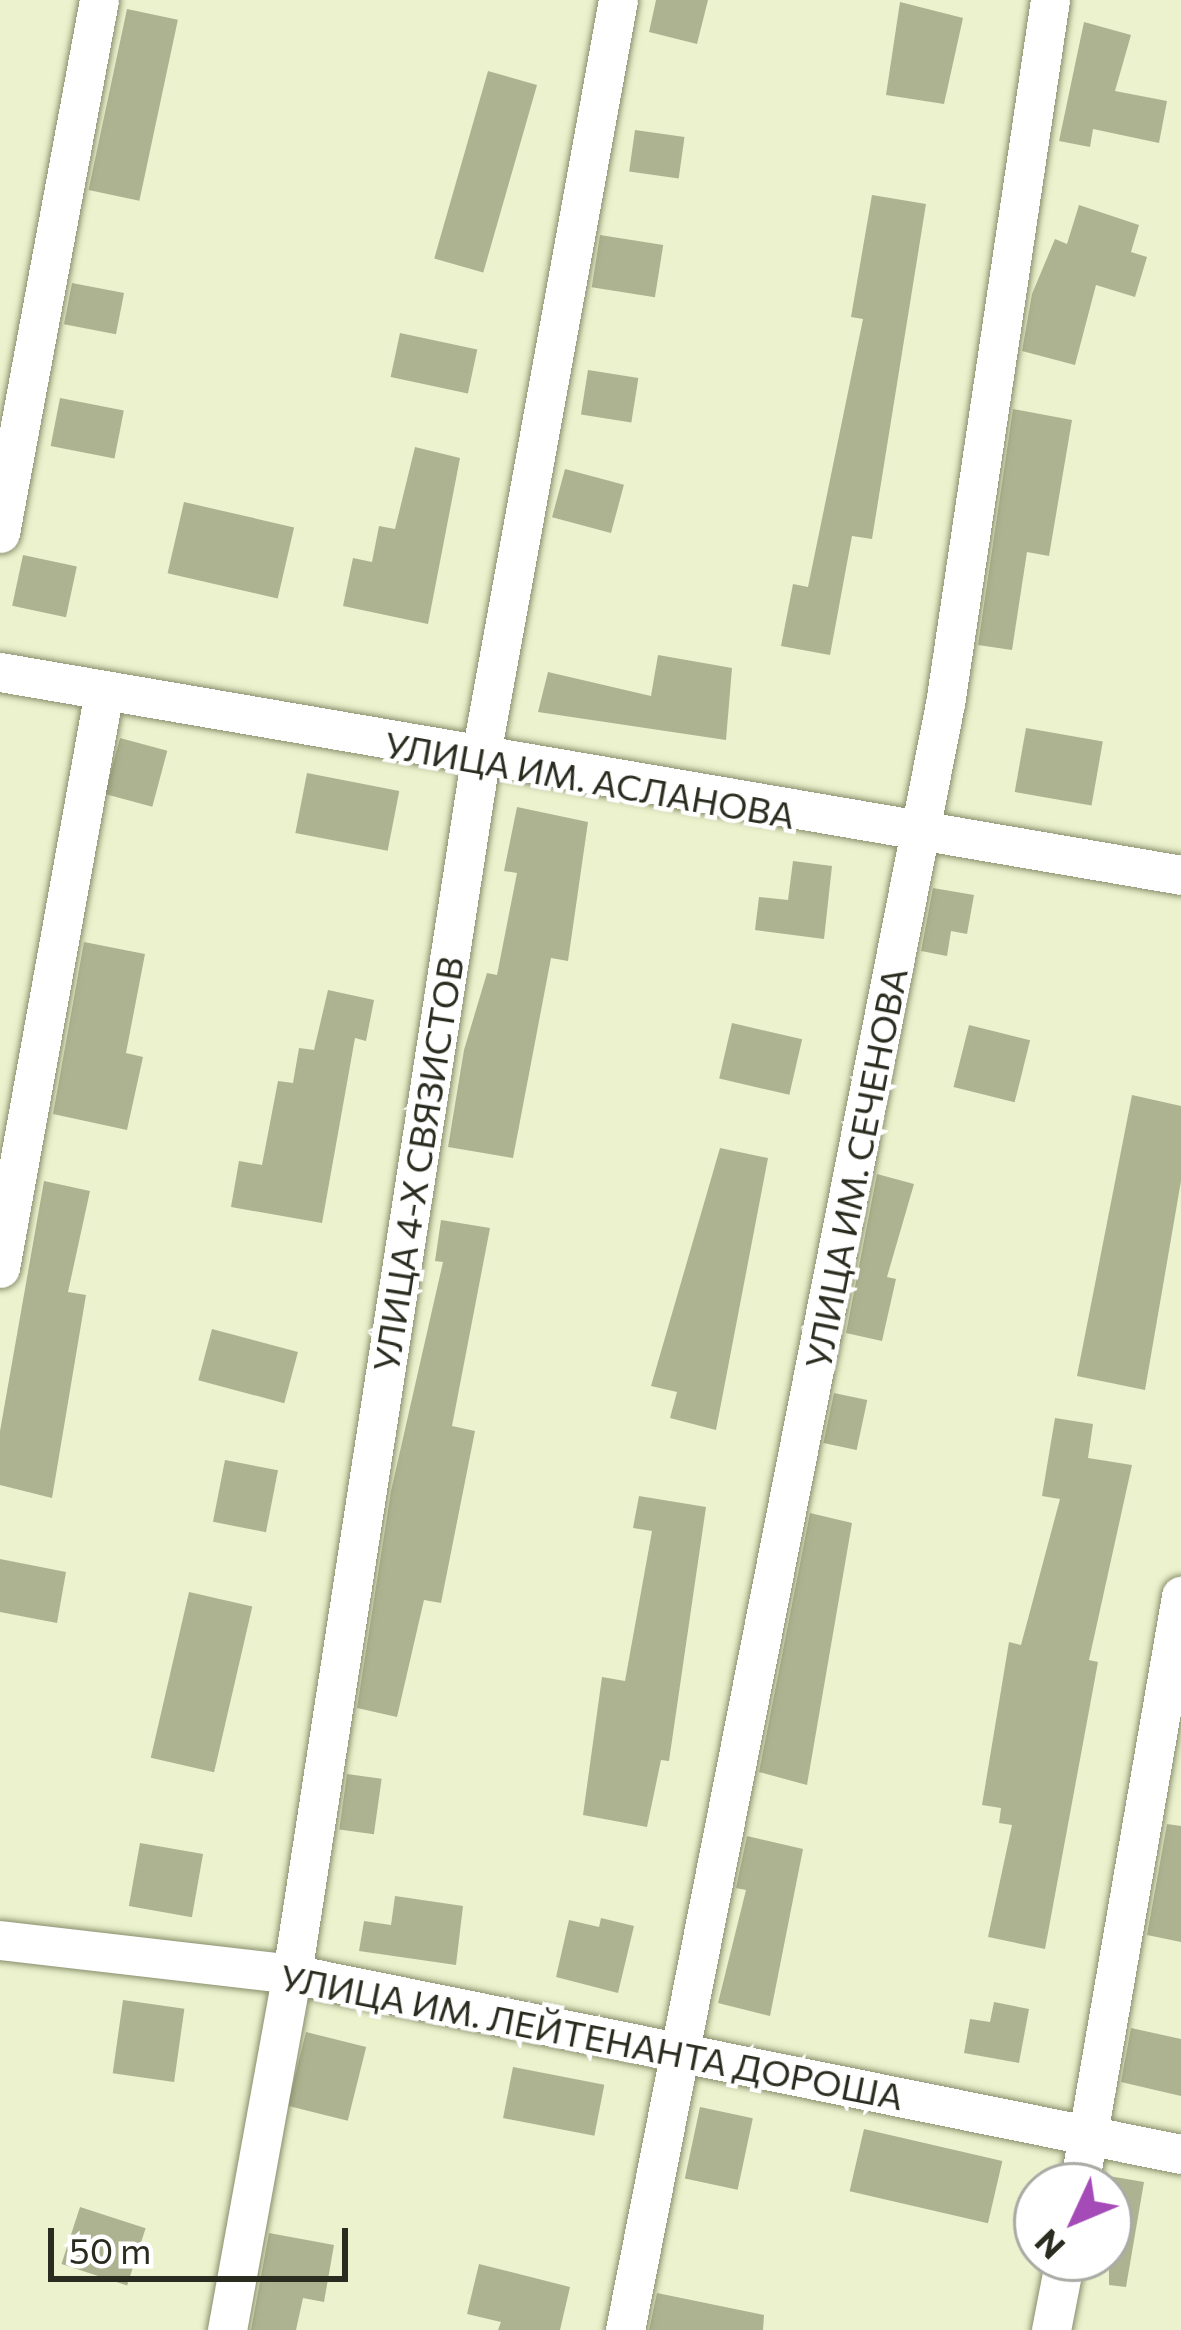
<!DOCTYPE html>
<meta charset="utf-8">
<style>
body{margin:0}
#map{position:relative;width:1181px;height:2330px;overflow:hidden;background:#ebf2cd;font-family:Commissioner,sans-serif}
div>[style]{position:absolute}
.building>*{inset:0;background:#adb390;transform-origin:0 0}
.roads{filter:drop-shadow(0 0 3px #888e6c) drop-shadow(0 0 3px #888e6c)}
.minor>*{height:39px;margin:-19.5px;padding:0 19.5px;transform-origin:19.5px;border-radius:19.5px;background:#fff}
span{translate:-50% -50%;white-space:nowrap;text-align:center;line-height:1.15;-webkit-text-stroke:9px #fff;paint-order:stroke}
.street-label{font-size:36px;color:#292c1e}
.north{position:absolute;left:1013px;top:2162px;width:120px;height:120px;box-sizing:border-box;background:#fff;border:3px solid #a9aba5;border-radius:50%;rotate:226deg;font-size:33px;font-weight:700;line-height:48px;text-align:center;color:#292c1e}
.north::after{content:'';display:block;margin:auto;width:42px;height:54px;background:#a54bb7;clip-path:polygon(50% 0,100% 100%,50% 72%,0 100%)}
.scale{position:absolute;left:48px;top:2228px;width:300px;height:54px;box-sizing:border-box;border:6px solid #292c1e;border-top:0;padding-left:15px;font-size:36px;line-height:42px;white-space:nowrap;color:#292c1e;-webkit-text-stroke:9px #fff;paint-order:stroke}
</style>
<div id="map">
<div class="building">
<div style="clip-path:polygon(656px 0,708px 0,697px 44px,649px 32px)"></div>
<div style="clip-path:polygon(900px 2px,963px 18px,944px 104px,886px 95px)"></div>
<div style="left:127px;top:9px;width:52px;height:185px;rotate:12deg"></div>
<div style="clip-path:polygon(1084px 22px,1131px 35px,1115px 91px,1167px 101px,1159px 143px,1093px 129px,1090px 147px,1059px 141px)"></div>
<div style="left:488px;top:71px;width:51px;height:195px;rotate:16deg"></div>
<div style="left:635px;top:130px;width:50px;height:42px;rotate:8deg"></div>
<div style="clip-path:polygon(872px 195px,926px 204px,872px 539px,852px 536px,830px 655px,781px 646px,793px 584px,808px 587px,863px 319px,851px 317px)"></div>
<div style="clip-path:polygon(1079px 205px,1139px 225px,1131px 252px,1147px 257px,1135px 297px,1096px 285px,1075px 365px,1022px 351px,1032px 294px,1055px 239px,1067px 244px)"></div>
<div style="left:600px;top:235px;width:64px;height:53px;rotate:9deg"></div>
<div style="left:72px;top:283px;width:53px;height:42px;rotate:11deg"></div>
<div style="left:400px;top:333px;width:79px;height:45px;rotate:12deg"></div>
<div style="left:588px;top:370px;width:51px;height:45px;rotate:9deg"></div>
<div style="left:60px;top:398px;width:65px;height:49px;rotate:11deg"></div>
<div style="clip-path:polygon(1013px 409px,1072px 420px,1049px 556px,1027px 552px,1012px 650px,978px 645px)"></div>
<div style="clip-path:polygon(415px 447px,460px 458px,428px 624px,343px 606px,353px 558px,372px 562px,379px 526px,395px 529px)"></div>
<div style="left:565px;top:469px;width:61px;height:50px;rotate:15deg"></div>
<div style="left:184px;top:502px;width:113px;height:73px;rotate:13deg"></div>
<div style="left:23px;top:555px;width:55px;height:52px;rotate:12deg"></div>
<div style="clip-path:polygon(658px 655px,732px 668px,726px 740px,538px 712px,548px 672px,651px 696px)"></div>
<div style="left:1026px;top:728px;width:78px;height:65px;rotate:10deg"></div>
<div style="left:120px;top:738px;width:49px;height:58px;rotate:15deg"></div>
<div style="left:307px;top:773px;width:94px;height:61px;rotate:11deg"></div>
<div style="clip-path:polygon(517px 807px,588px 822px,568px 961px,551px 958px,513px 1158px,448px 1147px,464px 1050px,487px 973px,497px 975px,517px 873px,504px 871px)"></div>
<div style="clip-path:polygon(793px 861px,832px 866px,824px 939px,755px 930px,759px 897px,788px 900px)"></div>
<div style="clip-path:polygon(933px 888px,974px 895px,967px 934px,951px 931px,947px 956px,921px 951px)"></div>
<div style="clip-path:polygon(84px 942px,145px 954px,126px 1053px,143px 1057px,127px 1130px,53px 1114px)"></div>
<div style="clip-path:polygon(328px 990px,374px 1000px,366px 1041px,355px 1038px,322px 1223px,231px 1207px,239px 1161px,262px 1165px,278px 1081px,293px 1083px,299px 1048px,314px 1050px)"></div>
<div style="left:732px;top:1023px;width:72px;height:57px;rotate:13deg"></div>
<div style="left:969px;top:1025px;width:63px;height:64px;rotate:14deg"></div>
<div style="clip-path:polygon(1132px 1095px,1181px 1106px,1181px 1181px,1145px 1390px,1077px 1376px)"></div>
<div style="clip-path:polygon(720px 1148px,768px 1158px,716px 1430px,670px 1418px,677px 1392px,651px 1386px)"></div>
<div style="clip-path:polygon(877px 1174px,914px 1184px,887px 1277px,896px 1279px,882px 1341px,846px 1333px)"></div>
<div style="clip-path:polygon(44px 1181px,90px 1191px,68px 1292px,86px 1295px,52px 1498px,0 1485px,0 1431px)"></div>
<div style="clip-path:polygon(441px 1220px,490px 1228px,452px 1426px,475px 1431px,441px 1603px,424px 1600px,397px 1717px,357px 1708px,391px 1491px,443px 1262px,435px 1261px)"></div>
<div style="left:212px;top:1329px;width:89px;height:53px;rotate:15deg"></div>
<div style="left:834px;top:1393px;width:34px;height:51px;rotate:12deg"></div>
<div style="clip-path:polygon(1055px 1418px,1093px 1424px,1088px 1458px,1132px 1465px,1089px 1660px,1098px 1662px,1045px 1949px,988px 1937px,1012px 1825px,999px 1823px,1001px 1808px,982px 1805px,1009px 1642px,1021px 1645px,1060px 1499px,1042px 1496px)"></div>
<div style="left:225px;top:1460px;width:54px;height:63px;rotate:11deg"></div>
<div style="clip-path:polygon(639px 1496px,706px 1507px,669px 1761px,661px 1760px,647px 1827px,583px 1815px,602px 1677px,625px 1681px,652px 1531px,633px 1528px)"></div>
<div style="clip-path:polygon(810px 1513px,852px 1523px,807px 1785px,759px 1772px)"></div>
<div style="clip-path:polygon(0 1559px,66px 1572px,57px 1623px,0 1612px)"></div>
<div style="left:189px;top:1592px;width:65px;height:170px;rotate:13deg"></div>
<div style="left:347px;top:1774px;width:35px;height:56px;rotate:8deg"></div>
<div style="clip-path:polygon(1167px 1824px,1181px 1826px,1181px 1942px,1147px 1935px)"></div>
<div style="clip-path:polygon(747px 1836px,803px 1849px,770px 2016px,718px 2003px,746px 1890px,736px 1888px)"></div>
<div style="left:140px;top:1843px;width:64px;height:64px;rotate:10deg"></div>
<div style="clip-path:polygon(395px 1896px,463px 1906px,456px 1965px,359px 1951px,364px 1921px,391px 1925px)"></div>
<div style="clip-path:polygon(601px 1918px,634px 1926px,618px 1993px,556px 1977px,569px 1920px,599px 1927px)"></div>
<div style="left:123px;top:2000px;width:62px;height:74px;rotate:8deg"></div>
<div style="clip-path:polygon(994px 2002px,1029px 2009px,1019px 2063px,964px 2053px,970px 2019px,990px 2022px)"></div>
<div style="clip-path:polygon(1131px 2028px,1181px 2039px,1181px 2096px,1121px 2082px)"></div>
<div style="left:306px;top:2032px;width:62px;height:76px;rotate:14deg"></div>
<div style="left:513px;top:2067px;width:93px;height:52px;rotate:11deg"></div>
<div style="left:700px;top:2107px;width:54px;height:73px;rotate:12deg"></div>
<div style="left:864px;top:2129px;width:142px;height:64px;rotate:13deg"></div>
<div style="clip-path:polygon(1109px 2176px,1144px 2182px,1126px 2287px,1109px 2285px)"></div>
<div style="left:80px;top:2207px;width:69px;height:60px;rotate:18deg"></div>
<div style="clip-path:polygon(269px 2233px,334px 2245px,324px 2302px,303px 2298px,296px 2330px,251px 2330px)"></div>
<div style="clip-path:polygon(479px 2264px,570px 2287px,560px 2330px,498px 2330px,501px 2322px,467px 2314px)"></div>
<div style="clip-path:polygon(657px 2293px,764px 2315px,763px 2330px,649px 2330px)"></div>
</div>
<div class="roads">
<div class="minor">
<div style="left:0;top:533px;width:542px;rotate:-79.48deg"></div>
<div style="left:0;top:672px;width:1198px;rotate:9.75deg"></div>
<div style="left:0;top:1268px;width:586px;rotate:-79.78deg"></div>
<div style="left:0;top:1940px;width:294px;rotate:6.6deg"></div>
<div style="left:292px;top:1974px;width:907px;rotate:11.45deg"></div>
<div style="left:1079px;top:2186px;width:599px;rotate:-80.19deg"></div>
<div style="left:227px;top:2330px;width:362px;rotate:-79.7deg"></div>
<div style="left:292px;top:1974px;width:1228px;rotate:-81.2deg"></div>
<div style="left:480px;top:760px;width:772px;rotate:-79.71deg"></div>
<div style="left:625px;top:2330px;width:1657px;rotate:-78.87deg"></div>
<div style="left:945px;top:704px;width:712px;rotate:-81.52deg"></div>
<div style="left:1051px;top:2330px;width:73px;rotate:-79deg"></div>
</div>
</div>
<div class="street-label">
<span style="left:590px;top:779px;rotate:10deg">УЛИЦА ИМ. АСЛАНОВА</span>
<span style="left:417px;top:1164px;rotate:-81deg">УЛИЦА 4-Х СВЯЗИСТОВ</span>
<span style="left:855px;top:1168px;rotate:-79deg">УЛИЦА ИМ. СЕЧЕНОВА</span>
<span style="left:592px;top:2036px;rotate:11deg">УЛИЦА ИМ. ЛЕЙТЕНАНТА ДОРОША</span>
</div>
<div class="north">N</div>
<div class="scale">50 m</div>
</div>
